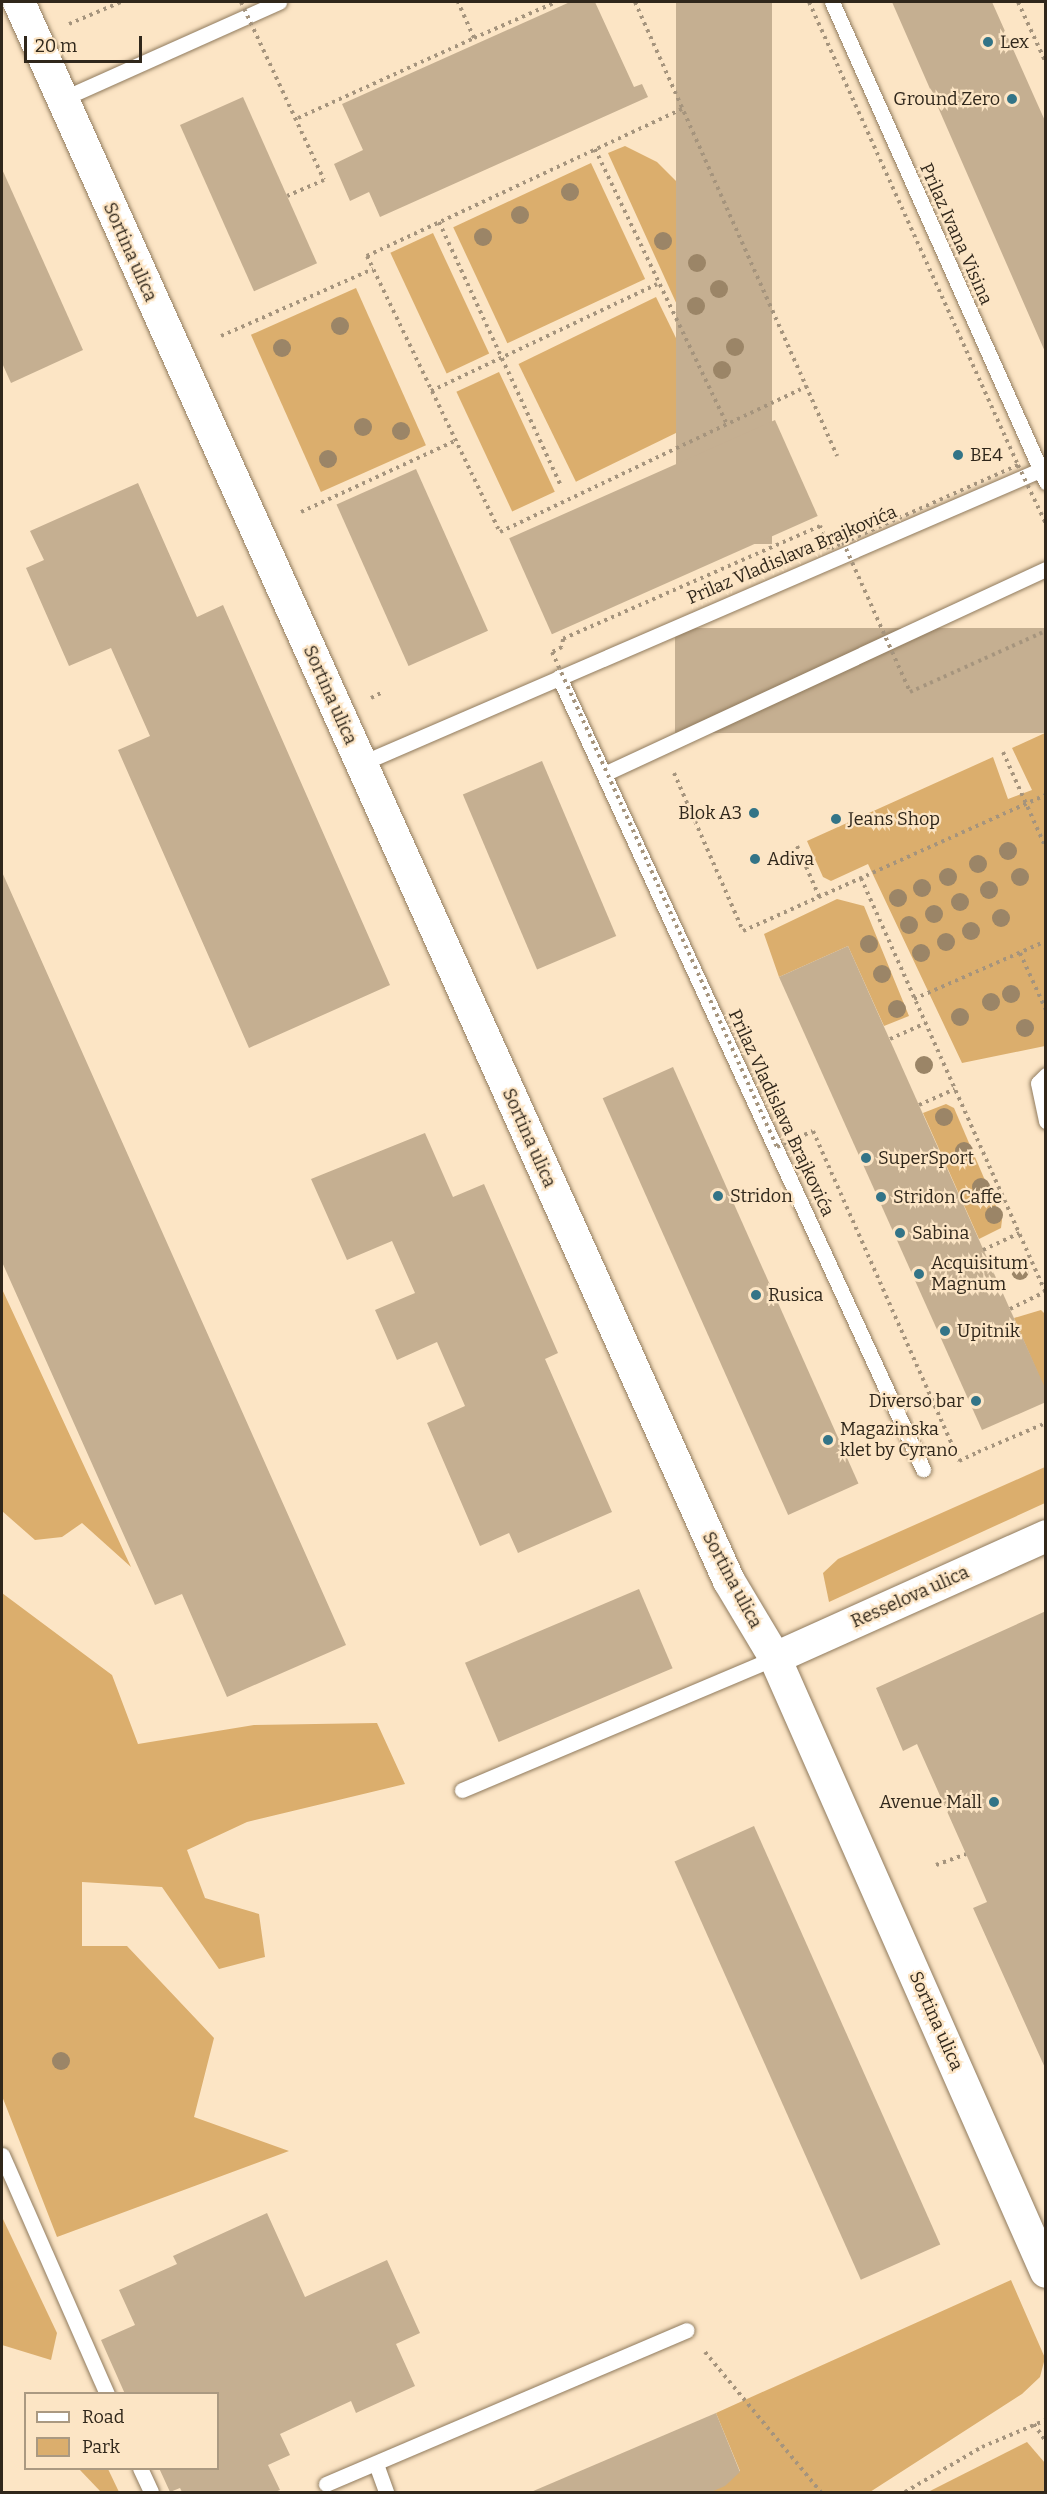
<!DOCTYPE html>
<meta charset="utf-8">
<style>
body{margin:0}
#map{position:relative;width:1047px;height:2494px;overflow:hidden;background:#fce5c5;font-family:Bitter,serif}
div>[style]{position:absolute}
.green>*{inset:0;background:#dbae6d;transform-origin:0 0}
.building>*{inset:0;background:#c5af91;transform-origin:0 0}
.path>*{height:4px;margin-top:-2px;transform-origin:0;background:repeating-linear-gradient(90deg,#a5947d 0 3px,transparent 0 7.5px)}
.roads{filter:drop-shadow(0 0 2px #907b5e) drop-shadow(0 0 2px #907b5e)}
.service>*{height:15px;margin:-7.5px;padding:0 7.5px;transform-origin:7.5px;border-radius:7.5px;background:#fff}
.minor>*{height:32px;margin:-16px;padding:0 16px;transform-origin:16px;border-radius:16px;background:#fff}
.path-bridge>*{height:4px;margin-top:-2px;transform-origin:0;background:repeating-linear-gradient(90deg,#a5947d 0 3px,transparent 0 7.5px)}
.trees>*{width:18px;height:18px;margin:-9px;border-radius:50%;background:#9b8567}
.dots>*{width:16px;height:16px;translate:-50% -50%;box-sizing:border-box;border:3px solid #fce5c5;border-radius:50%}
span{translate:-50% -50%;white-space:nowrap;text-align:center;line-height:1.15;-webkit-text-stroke:4.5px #fce5c5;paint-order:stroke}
.poi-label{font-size:18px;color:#30271b}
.left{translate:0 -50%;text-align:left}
.right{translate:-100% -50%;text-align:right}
.street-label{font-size:18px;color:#30271b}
.frame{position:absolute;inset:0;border:3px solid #30271b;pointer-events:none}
.legend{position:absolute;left:24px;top:2392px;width:195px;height:78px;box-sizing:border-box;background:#fce5c5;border:2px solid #aa9981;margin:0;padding:8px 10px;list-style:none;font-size:18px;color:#30271b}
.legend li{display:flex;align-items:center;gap:12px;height:30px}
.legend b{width:30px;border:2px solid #aa9981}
.scale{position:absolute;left:24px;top:36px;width:118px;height:27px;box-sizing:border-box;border:3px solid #30271b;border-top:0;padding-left:8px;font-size:18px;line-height:21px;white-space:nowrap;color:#30271b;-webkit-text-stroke:4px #fce5c5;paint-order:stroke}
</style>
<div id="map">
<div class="green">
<div style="clip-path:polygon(625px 146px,657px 162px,681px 186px,723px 253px,746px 314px,752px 369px,739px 399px,723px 406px,608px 153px)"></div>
<div style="left:591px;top:163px;width:128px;height:152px;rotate:65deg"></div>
<div style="left:433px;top:233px;width:133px;height:47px;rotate:65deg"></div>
<div style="left:356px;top:288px;width:172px;height:115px;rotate:66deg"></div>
<div style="left:656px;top:297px;width:131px;height:153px;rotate:64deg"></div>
<div style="left:499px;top:372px;width:132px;height:47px;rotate:65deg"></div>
<div style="clip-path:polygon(1045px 733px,1045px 1046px,962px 1063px,868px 864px,831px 881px,823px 877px,807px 841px,993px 757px,1008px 799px,1032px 790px,1012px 748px)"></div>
<div style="clip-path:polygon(837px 899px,864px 906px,909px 1016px,884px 1026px,848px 946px,779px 977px,764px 934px)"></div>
<div style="clip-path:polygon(946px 1104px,954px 1108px,1002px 1220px,1001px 1228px,979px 1239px,923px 1113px)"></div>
<div style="clip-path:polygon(2px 1289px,131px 1567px,82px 1523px,62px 1537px,35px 1540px,2px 1511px)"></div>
<div style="clip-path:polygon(1041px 1310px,1045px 1314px,1045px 1390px,1014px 1318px)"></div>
<div style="clip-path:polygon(1045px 1467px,1045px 1503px,829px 1602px,823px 1573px,838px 1559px)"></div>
<div style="clip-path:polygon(2px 1593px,112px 1675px,138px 1744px,254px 1725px,377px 1723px,405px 1784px,247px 1822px,187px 1850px,205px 1898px,259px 1914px,265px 1957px,219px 1969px,162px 1887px,82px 1882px,82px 1946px,127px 1946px,214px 2038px,194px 2117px,289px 2151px,57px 2237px,2px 2096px)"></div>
<div style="clip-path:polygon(2px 2217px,57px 2333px,51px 2360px,2px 2345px)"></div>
<div style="clip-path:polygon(1011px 2280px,1045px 2358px,1040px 2377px,1022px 2394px,870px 2492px,711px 2492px,740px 2471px,716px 2413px)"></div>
<div style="clip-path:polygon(1027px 2442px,1045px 2463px,1045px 2492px,928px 2492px)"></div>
<div style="clip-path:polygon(79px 2469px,108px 2469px,119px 2492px,101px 2492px)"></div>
</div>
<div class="building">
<div style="clip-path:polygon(570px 2px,595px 2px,634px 87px,642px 84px,648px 97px,380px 217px,369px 192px,350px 201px,334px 164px,363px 150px,342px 104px)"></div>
<div style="left:676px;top:2px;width:96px;height:542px"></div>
<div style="clip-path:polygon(892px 2px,992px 2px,1037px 103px,1046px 123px,1046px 354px)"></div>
<div style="left:243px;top:97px;width:182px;height:69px;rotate:66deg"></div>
<div style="clip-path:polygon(2px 169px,83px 350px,11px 383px,2px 363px)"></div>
<div style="left:775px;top:420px;width:105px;height:291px;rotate:66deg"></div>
<div style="left:416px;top:469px;width:177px;height:87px;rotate:66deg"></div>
<div style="clip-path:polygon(138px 483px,197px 617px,223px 605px,390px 985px,249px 1048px,118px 750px,150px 736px,111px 648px,69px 666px,26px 568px,44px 560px,30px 531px)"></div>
<div style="left:1046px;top:628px;width:105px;height:371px;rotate:90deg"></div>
<div style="left:542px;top:761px;width:190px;height:86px;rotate:67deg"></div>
<div style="clip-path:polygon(2px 872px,346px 1645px,227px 1697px,182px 1594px,155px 1605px,2px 1262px)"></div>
<div style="clip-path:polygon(848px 946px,1046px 1390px,1046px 1402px,982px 1430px,779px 977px)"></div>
<div style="left:673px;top:1067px;width:456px;height:77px;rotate:66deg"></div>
<div style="clip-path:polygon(425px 1133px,453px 1197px,484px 1184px,558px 1353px,545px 1359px,612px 1512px,518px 1553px,509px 1533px,480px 1546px,427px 1423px,465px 1406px,437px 1342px,397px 1360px,375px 1310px,415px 1293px,392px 1241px,347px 1260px,311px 1179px)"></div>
<div style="left:639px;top:1589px;width:86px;height:189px;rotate:67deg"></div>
<div style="clip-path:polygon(1046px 1611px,1046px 2070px,973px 1908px,987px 1902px,966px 1854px,917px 1744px,903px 1751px,876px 1688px)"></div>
<div style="left:754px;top:1826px;width:458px;height:87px;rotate:66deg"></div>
<div style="clip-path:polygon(267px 2213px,305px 2297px,387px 2260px,420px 2333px,396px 2344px,415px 2386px,356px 2413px,351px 2401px,280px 2434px,290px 2455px,268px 2465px,280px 2490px,275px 2492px,182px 2492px,180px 2488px,170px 2492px,159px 2468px,218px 2468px,218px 2394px,125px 2394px,101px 2340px,135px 2325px,119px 2290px,177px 2264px,173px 2256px)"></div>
<div style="clip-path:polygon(716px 2413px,740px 2472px,725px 2486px,711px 2492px,531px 2492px)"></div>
</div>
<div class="path">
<div style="left:635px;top:2px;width:497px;rotate:66deg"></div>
<div style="left:1018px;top:2px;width:67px;rotate:65.3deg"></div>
<div style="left:69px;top:24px;width:56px;rotate:-22.9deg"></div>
<div style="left:474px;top:38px;width:90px;rotate:-23.7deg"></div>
<div style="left:682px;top:109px;width:348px;rotate:155deg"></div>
<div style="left:367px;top:256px;width:306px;rotate:64.3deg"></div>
<div style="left:500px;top:532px;width:339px;rotate:-25.4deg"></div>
<div style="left:298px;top:118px;width:193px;rotate:-24.4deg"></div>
<div style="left:474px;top:38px;width:39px;rotate:-114deg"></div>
<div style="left:595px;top:149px;width:306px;rotate:64.4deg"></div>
<div style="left:439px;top:222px;width:291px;rotate:65.2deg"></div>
<div style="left:221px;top:336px;width:166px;rotate:-23.8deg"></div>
<div style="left:431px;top:391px;width:250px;rotate:-25.3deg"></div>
<div style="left:301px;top:512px;width:170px;rotate:-24.8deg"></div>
<div style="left:371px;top:698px;width:11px;rotate:-27deg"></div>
<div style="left:1003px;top:752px;width:105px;rotate:65.9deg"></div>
<div style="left:674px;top:773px;width:172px;rotate:66.4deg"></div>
<div style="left:743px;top:931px;width:332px;rotate:-24.2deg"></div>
<div style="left:797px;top:846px;width:55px;rotate:66.3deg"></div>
<div style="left:861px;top:878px;width:454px;rotate:66deg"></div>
<div style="left:1020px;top:953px;width:63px;rotate:65.5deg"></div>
<div style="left:914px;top:999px;width:144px;rotate:-23.7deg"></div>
<div style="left:890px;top:1039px;width:39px;rotate:-24deg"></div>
<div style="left:919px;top:1105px;width:39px;rotate:-24deg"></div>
<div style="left:983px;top:1250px;width:40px;rotate:-25deg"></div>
<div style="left:1010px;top:1309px;width:39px;rotate:-26deg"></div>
<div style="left:978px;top:1452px;width:74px;rotate:-23.1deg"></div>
<div style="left:936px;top:1865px;width:32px;rotate:-20deg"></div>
<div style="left:705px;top:2352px;width:182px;rotate:50.4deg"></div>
<div style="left:1034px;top:2424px;width:22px;rotate:56deg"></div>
<div style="left:905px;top:2492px;width:89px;rotate:-30.3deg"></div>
<div style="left:982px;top:2447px;width:69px;rotate:-22.9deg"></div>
</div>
<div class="roads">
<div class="service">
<div style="left:832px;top:2px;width:526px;rotate:65.97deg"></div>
<div style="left:62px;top:99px;width:238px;rotate:-24.1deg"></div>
<div style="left:559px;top:677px;width:872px;rotate:65.32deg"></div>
<div style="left:360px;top:764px;width:741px;rotate:-23.38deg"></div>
<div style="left:604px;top:774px;width:487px;rotate:-24.9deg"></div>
<div style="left:1046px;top:1075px;width:11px;rotate:135deg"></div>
<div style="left:1038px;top:1083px;width:39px;rotate:78deg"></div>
<div style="left:462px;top:1790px;width:340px;rotate:-22.9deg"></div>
<div style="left:2px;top:2155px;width:261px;rotate:66.3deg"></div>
<div style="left:376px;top:2464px;width:30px;rotate:70deg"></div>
<div style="left:140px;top:2468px;width:26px;rotate:65deg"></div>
<div style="left:326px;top:2484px;width:392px;rotate:-23.1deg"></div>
</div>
<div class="minor">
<div style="left:19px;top:2px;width:1731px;rotate:65.79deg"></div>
<div style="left:729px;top:1581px;width:90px;rotate:59.1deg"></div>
<div style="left:775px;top:1658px;width:671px;rotate:66.18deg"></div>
<div style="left:775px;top:1658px;width:297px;rotate:-24.2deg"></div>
</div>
</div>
<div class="path-bridge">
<div style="left:241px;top:2px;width:196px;rotate:65deg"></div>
<div style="left:324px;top:180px;width:40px;rotate:156.6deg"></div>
<div style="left:809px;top:2px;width:508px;rotate:65.71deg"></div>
<div style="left:1018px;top:465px;width:207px;rotate:156deg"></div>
<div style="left:829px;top:549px;width:25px;rotate:-111deg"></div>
<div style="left:820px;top:526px;width:281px;rotate:156.3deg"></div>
<div style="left:563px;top:639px;width:8px;rotate:97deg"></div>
<div style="left:562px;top:647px;width:11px;rotate:153deg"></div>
<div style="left:552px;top:652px;width:544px;rotate:65.56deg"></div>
<div style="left:777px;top:1147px;width:39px;rotate:-24deg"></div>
<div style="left:813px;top:1131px;width:361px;rotate:66.1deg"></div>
<div style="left:959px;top:1461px;width:21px;rotate:-25deg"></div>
<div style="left:1018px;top:465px;width:65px;rotate:64.6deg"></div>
<div style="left:843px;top:542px;width:164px;rotate:65.9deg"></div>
<div style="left:910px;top:692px;width:149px;rotate:-24.2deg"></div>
</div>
<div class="trees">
<div style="left:570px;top:192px"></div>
<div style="left:520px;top:215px"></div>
<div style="left:483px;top:237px"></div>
<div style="left:663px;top:241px"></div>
<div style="left:697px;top:263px"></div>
<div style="left:719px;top:289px"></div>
<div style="left:696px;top:306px"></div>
<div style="left:340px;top:326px"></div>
<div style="left:735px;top:347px"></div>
<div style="left:282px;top:348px"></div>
<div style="left:722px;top:370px"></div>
<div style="left:363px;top:427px"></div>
<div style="left:401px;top:431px"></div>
<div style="left:328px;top:459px"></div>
<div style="left:1008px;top:851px"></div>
<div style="left:978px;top:864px"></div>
<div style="left:948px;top:877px"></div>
<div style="left:1020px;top:877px"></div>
<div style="left:922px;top:888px"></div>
<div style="left:989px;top:890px"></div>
<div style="left:898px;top:898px"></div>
<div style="left:960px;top:902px"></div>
<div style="left:934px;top:914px"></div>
<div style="left:1001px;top:918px"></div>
<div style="left:909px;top:925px"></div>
<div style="left:971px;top:931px"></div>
<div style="left:946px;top:942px"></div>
<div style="left:869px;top:944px"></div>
<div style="left:921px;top:953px"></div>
<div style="left:882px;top:974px"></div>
<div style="left:1011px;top:994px"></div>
<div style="left:991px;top:1002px"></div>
<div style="left:897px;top:1009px"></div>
<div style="left:960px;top:1017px"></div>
<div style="left:1025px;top:1028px"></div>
<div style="left:924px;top:1065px"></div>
<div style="left:944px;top:1117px"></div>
<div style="left:964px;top:1151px"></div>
<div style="left:981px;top:1187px"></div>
<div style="left:994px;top:1215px"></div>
<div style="left:1020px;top:1271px"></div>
<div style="left:61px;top:2061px"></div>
</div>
<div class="dots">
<div style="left:988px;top:42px;background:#337487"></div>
<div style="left:1012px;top:99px;background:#337487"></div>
<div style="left:958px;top:455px;background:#337487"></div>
<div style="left:754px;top:813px;background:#337487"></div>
<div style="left:836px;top:819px;background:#337487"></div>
<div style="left:755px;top:859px;background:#337487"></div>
<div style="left:866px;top:1158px;background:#337487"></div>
<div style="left:718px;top:1196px;background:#337487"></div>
<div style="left:881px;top:1197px;background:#337487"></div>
<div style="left:900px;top:1233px;background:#337487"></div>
<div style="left:919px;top:1274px;background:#337487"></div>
<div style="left:756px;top:1295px;background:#337487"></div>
<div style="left:945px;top:1331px;background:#337487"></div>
<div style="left:976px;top:1401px;background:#337487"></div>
<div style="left:828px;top:1440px;background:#337487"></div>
<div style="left:994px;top:1802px;background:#337487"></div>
</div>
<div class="poi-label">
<span class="left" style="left:1000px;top:42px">Lex</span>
<span class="right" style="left:1000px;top:99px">Ground Zero</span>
<span class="left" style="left:970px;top:455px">BE4</span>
<span class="right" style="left:742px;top:813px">Blok A3</span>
<span class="left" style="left:848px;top:819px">Jeans Shop</span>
<span class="left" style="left:767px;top:859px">Adiva</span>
<span class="left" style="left:878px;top:1158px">SuperSport</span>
<span class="left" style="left:730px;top:1196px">Stridon</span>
<span class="left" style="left:893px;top:1197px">Stridon Caffe</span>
<span class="left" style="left:912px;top:1233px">Sabina</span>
<span class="left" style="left:931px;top:1274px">Acquisitum<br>Magnum</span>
<span class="left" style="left:768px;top:1295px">Rusica</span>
<span class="left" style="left:957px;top:1331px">Upitnik</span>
<span class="right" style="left:964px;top:1401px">Diverso bar</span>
<span class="left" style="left:840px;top:1440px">Magazinska<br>klet by Cyrano</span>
<span class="right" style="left:982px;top:1802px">Avenue Mall</span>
</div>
<div class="street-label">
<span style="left:956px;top:234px;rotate:66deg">Prilaz Ivana Visina</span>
<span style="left:130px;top:252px;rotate:66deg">Sortina ulica</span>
<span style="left:792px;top:555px;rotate:-23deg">Prilaz Vladislava Brajkovića</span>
<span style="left:330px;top:695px;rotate:66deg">Sortina ulica</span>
<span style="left:781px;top:1113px;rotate:65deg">Prilaz Vladislava Brajkovića</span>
<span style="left:529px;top:1138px;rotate:66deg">Sortina ulica</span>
<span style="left:732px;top:1580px;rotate:62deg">Sortina ulica</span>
<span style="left:910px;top:1597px;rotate:-24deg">Resselova ulica</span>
<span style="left:936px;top:2021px;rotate:66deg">Sortina ulica</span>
</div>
<div class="frame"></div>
<ul class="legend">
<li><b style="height:8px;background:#fff"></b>Road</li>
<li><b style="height:16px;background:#dbae6d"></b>Park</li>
</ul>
<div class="scale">20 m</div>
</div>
